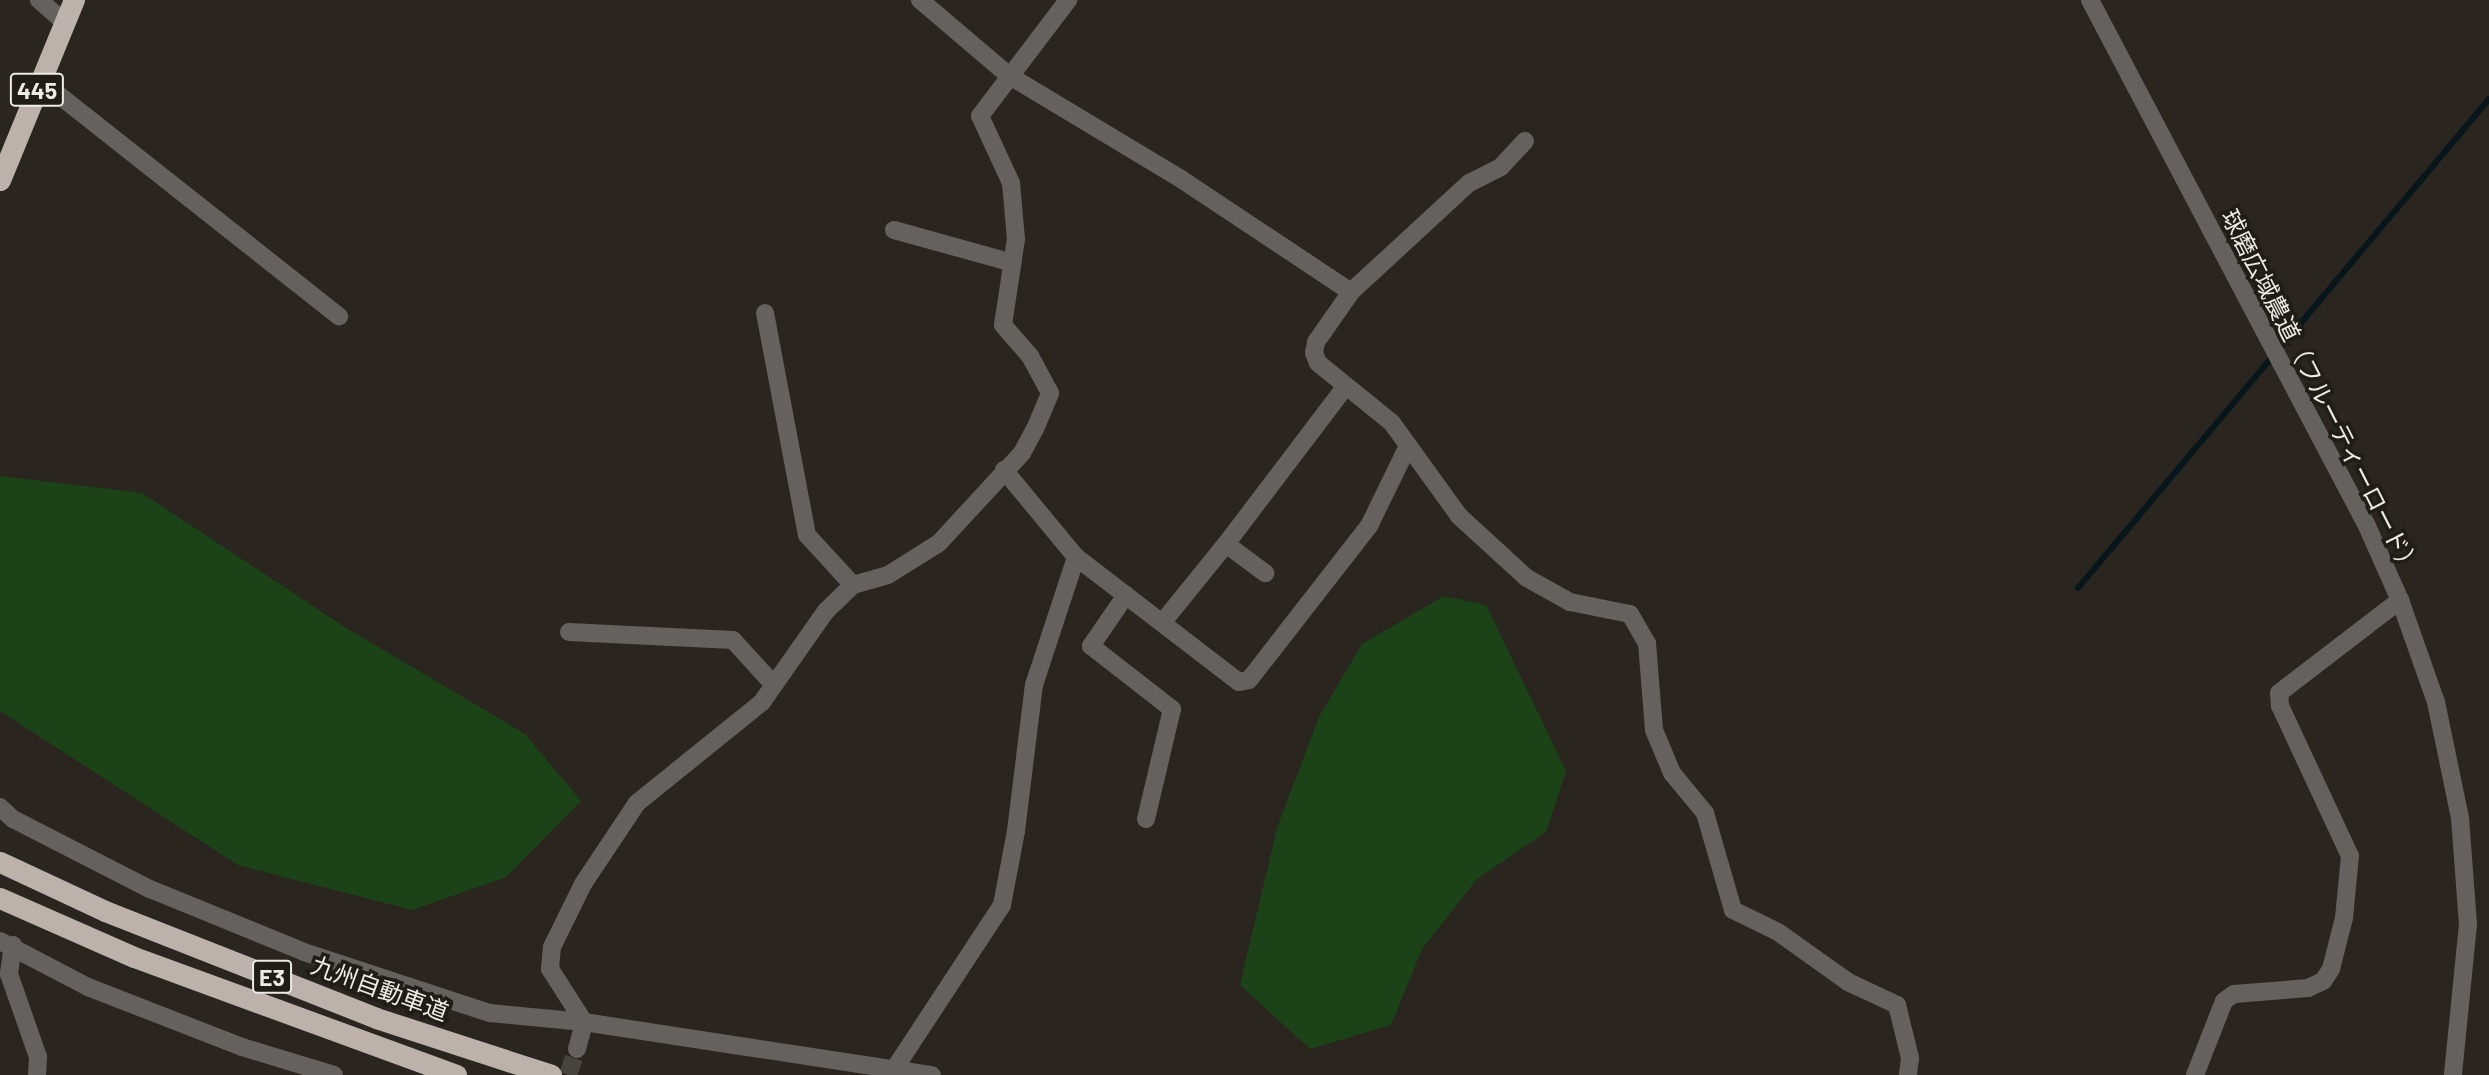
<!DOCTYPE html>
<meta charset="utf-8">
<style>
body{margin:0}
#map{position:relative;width:2489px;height:1075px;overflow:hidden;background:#2a261f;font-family:Barlow,"Noto Sans JP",sans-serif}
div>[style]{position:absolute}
.green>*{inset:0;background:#1b4317}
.stream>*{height:6px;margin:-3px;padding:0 3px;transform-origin:3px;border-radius:3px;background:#06161a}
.minor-tunnel>*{height:18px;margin-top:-9px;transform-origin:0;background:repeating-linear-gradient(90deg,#47443d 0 18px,transparent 0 27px)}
.minor>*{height:18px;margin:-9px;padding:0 9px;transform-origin:9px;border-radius:9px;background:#65615e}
.highway>*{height:21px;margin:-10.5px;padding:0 10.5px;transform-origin:10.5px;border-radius:10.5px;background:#bcb2ab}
span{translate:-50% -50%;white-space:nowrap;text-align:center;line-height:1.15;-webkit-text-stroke:7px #201d16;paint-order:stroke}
.shield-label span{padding:2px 5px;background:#201d16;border:2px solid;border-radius:5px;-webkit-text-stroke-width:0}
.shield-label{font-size:23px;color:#edebe6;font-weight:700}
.street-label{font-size:24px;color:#edebe6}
</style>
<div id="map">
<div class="green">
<div style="clip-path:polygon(0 476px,142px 493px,343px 626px,525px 734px,581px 801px,506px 877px,412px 910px,238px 865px,0 711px)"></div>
<div style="clip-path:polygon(1444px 596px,1486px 605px,1566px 771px,1546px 832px,1477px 879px,1422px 949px,1391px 1025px,1310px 1049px,1240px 985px,1277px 828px,1319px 717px,1362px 644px)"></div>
</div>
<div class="stream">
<div style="left:2078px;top:588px;width:639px;rotate:-49.95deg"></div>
</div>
<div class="minor-tunnel">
<div style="left:568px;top:1075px;width:28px;rotate:-71deg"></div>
</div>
<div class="minor">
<div style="left:39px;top:0;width:35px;rotate:41deg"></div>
<div style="left:920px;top:0;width:116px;rotate:40.4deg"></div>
<div style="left:1008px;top:75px;width:202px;rotate:31deg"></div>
<div style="left:1181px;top:179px;width:204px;rotate:33.6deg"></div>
<div style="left:2090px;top:0;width:594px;rotate:62.23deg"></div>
<div style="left:2367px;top:526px;width:81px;rotate:66deg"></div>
<div style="left:2400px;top:600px;width:108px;rotate:70.6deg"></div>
<div style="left:2436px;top:702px;width:118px;rotate:78.3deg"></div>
<div style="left:2460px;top:818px;width:106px;rotate:85.7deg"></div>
<div style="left:2468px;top:924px;width:152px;rotate:95.7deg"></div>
<div style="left:41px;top:81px;width:380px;rotate:38.3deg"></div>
<div style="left:1525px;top:141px;width:35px;rotate:133deg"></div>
<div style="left:1501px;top:167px;width:36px;rotate:153deg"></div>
<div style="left:1469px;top:183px;width:161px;rotate:137.3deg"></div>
<div style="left:1351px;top:292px;width:61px;rotate:125deg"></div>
<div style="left:1316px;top:342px;width:11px;rotate:100deg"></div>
<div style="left:1314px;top:353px;width:11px;rotate:68deg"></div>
<div style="left:1318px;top:363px;width:95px;rotate:39deg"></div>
<div style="left:1392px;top:423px;width:115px;rotate:54.2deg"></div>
<div style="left:1459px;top:516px;width:92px;rotate:42.4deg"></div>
<div style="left:1527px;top:578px;width:49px;rotate:29.2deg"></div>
<div style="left:1570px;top:602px;width:61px;rotate:11.3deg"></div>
<div style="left:1630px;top:614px;width:34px;rotate:60deg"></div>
<div style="left:1647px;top:643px;width:87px;rotate:85.4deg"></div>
<div style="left:1654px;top:730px;width:47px;rotate:67.3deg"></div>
<div style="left:1672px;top:773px;width:52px;rotate:50.5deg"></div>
<div style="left:1705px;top:813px;width:101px;rotate:73.9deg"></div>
<div style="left:1733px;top:910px;width:50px;rotate:26.1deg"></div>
<div style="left:1778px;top:932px;width:86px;rotate:35.5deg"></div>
<div style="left:1848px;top:982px;width:54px;rotate:25.1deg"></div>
<div style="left:1897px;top:1005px;width:55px;rotate:76.2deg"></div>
<div style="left:1910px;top:1058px;width:17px;rotate:97deg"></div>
<div style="left:894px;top:230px;width:123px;rotate:15.5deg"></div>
<div style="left:765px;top:313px;width:226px;rotate:79.3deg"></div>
<div style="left:807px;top:535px;width:68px;rotate:47.4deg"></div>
<div style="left:1226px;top:544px;width:198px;rotate:-52.8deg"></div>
<div style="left:1076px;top:557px;width:205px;rotate:37.5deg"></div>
<div style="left:1239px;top:682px;width:10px;rotate:-11deg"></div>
<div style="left:1249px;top:680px;width:195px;rotate:-52.1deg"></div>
<div style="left:1369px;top:526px;width:87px;rotate:-64deg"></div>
<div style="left:1126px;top:595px;width:62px;rotate:124.5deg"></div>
<div style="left:1091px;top:646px;width:103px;rotate:37.9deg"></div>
<div style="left:1172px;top:709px;width:113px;rotate:103.3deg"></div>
<div style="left:1162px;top:623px;width:102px;rotate:-51deg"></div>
<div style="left:1226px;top:544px;width:49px;rotate:36.6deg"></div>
<div style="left:569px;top:632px;width:164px;rotate:2.8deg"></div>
<div style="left:733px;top:640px;width:61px;rotate:47.7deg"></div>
<div style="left:0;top:807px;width:18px;rotate:43deg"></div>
<div style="left:13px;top:819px;width:154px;rotate:27.1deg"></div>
<div style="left:150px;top:889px;width:166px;rotate:22.2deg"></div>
<div style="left:304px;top:952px;width:196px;rotate:18.2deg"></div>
<div style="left:490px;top:1013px;width:94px;rotate:5.5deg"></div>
<div style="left:584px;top:1022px;width:352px;rotate:8.7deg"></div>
<div style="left:0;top:941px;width:99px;rotate:27.6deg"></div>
<div style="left:88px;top:987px;width:165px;rotate:21.3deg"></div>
<div style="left:242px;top:1047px;width:96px;rotate:16.9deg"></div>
<div style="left:13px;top:945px;width:29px;rotate:98deg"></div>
<div style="left:9px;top:974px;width:88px;rotate:70.7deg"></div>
<div style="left:38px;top:1057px;width:18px;rotate:93deg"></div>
<div style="left:577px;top:1049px;width:28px;rotate:-75deg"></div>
<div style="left:584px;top:1022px;width:63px;rotate:-122.7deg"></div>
<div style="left:550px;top:969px;width:22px;rotate:-85deg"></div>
<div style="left:552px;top:947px;width:70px;rotate:-63.8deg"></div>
<div style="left:583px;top:884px;width:97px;rotate:-56.3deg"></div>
<div style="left:637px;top:803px;width:161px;rotate:-38.9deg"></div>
<div style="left:762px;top:702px;width:111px;rotate:-54.9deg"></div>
<div style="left:826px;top:611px;width:37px;rotate:-44deg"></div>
<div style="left:853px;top:585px;width:36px;rotate:-16deg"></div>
<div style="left:888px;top:575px;width:60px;rotate:-32.1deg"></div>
<div style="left:939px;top:543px;width:122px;rotate:-47.3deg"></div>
<div style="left:1022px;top:453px;width:27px;rotate:-62deg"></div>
<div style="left:1035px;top:429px;width:39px;rotate:-67deg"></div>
<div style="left:1050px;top:393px;width:42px;rotate:-118.4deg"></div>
<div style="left:1030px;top:356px;width:41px;rotate:-131.1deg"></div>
<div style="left:1003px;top:325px;width:87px;rotate:-81.4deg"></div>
<div style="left:1016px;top:239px;width:56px;rotate:-95.1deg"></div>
<div style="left:1011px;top:183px;width:74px;rotate:-114.8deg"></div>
<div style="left:980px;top:116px;width:146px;rotate:-52.8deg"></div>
<div style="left:895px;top:1068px;width:195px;rotate:-56.7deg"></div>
<div style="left:1002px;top:905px;width:75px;rotate:-79.3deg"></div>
<div style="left:1016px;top:831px;width:147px;rotate:-83deg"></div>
<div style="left:1034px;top:685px;width:135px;rotate:-71.8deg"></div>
<div style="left:1076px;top:557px;width:113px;rotate:-129.6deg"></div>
<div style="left:2195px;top:1075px;width:79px;rotate:-68.6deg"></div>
<div style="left:2224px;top:1001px;width:12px;rotate:-35deg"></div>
<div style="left:2234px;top:994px;width:74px;rotate:-4.6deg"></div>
<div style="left:2308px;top:988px;width:17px;rotate:-25deg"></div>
<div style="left:2323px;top:981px;width:14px;rotate:-56deg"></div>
<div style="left:2331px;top:969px;width:53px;rotate:-75.7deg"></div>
<div style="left:2344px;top:918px;width:62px;rotate:-84.5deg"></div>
<div style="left:2350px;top:856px;width:166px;rotate:-115deg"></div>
<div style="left:2280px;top:706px;width:13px;rotate:-94deg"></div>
<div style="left:2279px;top:693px;width:153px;rotate:-37.5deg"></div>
</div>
<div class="highway">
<div style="left:0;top:180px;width:195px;rotate:-67.7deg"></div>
<div style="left:0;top:862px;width:116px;rotate:25deg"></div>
<div style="left:105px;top:911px;width:291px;rotate:21.5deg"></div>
<div style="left:376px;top:1018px;width:184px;rotate:18deg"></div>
<div style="left:0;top:898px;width:146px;rotate:23.8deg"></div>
<div style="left:134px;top:957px;width:343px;rotate:20.1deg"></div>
</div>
<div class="shield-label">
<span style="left:37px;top:90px">445</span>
<span style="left:272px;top:977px">E3</span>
</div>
<div class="street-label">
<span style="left:2321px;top:392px;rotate:63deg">球磨広域農道（フルーティーロード）</span>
<span style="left:380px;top:988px;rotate:20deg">九州自動車道</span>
</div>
</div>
